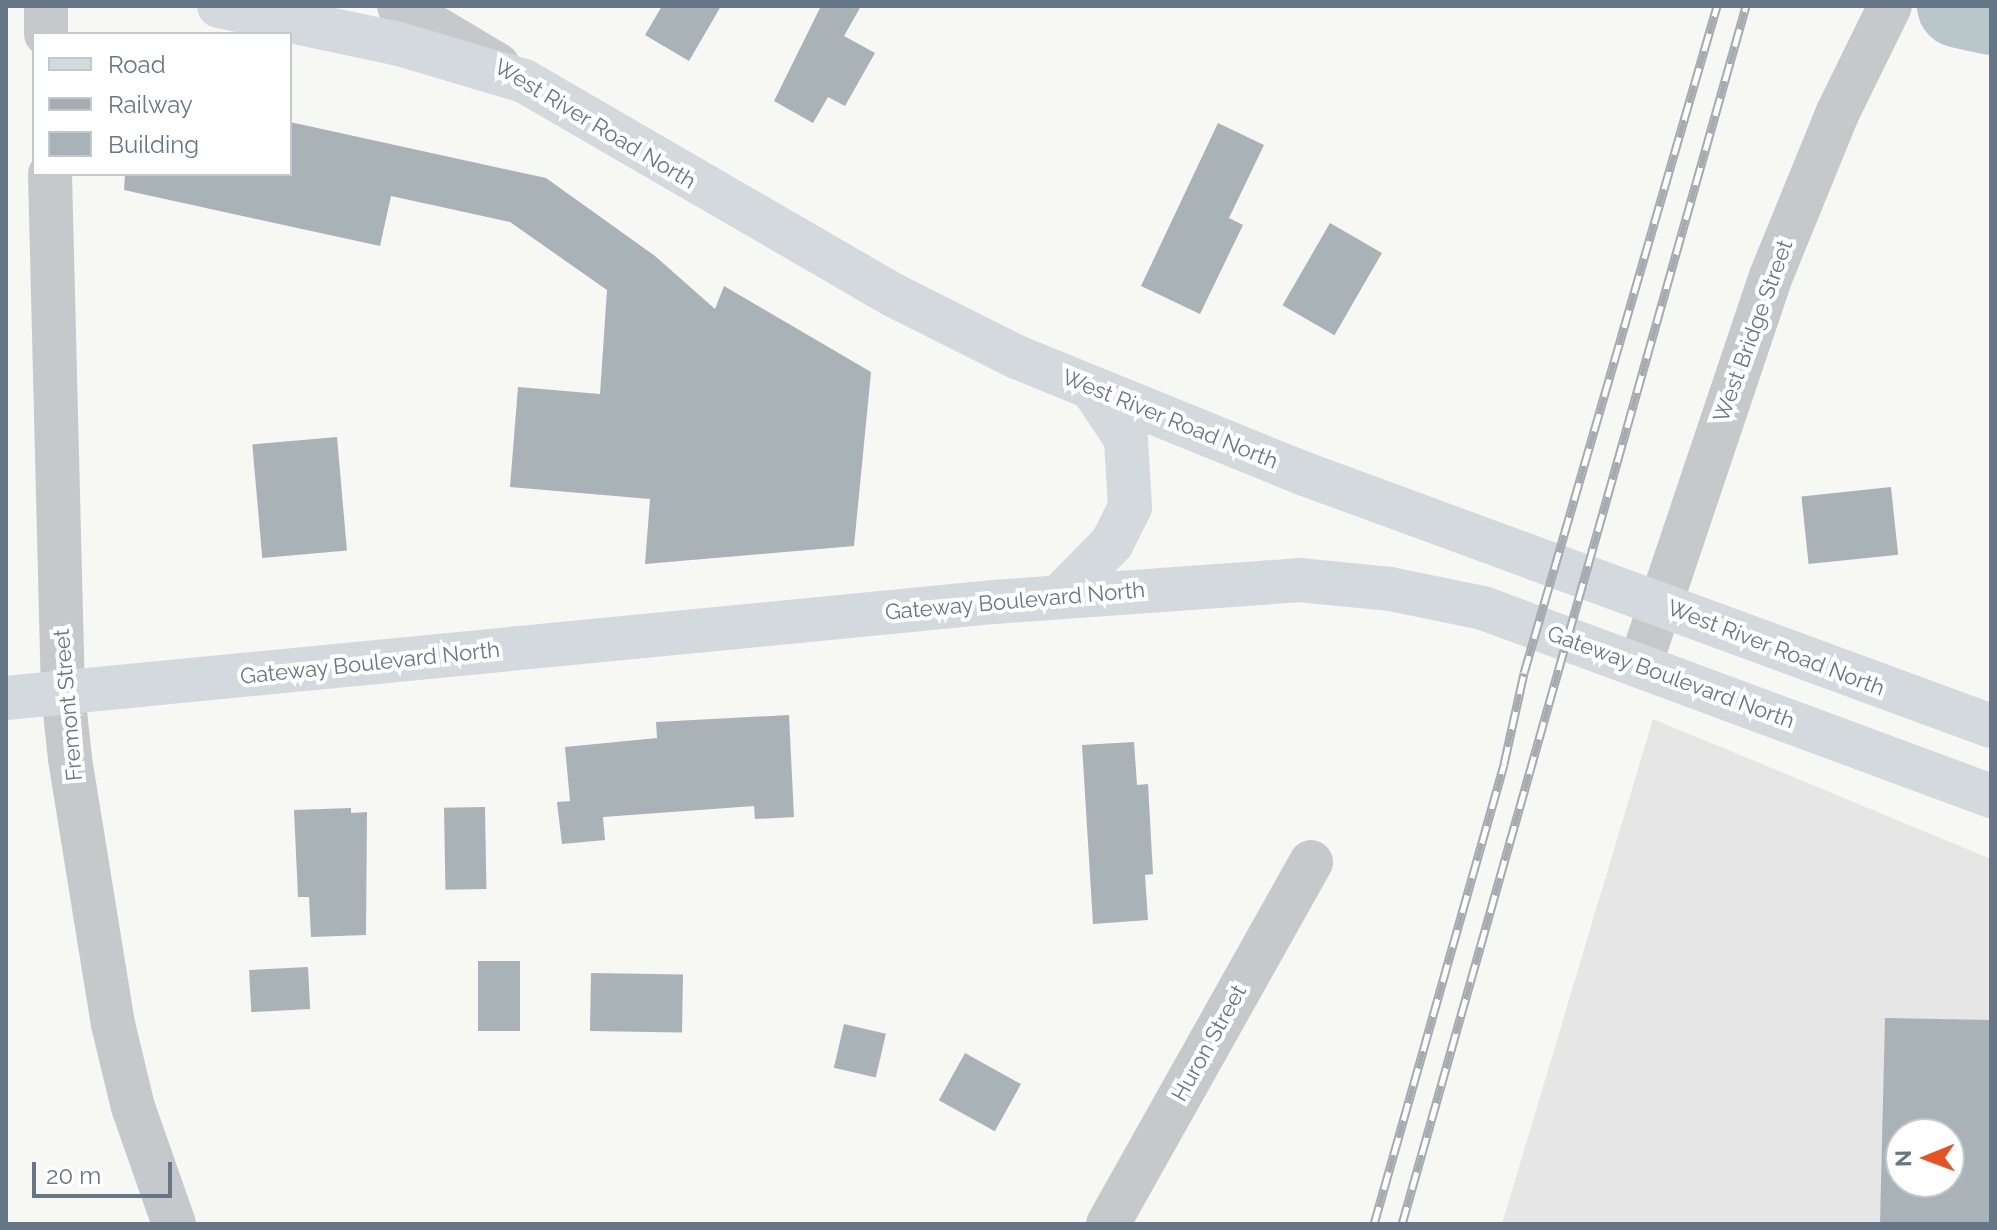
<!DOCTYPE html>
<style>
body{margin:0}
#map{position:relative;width:1997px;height:1230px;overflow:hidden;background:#f7f7f4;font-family:Raleway,sans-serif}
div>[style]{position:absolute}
.built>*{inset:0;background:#e5e6e5}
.river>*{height:84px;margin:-42px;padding:0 42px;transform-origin:42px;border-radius:42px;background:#bac7ca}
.building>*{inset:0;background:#a9b2b7;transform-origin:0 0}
.minor>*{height:44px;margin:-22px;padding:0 22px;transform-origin:22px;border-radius:22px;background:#c5c9cc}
.major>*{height:44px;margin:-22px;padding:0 22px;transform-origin:22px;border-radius:22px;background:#d4d9dd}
.rail>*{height:9px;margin-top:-4.5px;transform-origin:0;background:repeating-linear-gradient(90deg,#fff 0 18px,#a5abb1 0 36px);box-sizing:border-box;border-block:2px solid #a5abb1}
span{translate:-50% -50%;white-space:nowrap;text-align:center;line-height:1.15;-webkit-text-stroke:8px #fff;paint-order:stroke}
.street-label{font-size:22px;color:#657786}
.frame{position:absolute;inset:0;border:8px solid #657786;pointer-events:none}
.legend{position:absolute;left:32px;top:32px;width:260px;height:144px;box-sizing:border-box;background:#fff;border:2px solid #c1c9cf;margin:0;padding:10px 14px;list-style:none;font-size:24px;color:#657786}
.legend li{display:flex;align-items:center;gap:16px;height:40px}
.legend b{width:40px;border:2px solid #c1c9cf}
.north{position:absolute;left:1885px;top:1118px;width:80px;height:80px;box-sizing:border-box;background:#fff;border:2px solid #c1c9cf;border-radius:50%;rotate:269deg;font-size:22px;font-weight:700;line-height:32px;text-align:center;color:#657786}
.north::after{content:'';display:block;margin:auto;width:28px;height:36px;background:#e85124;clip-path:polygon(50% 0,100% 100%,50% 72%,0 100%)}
.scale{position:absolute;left:32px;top:1162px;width:140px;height:36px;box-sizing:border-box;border:4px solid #657786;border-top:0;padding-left:10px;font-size:24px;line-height:28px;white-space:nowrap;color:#657786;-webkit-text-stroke:6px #fff;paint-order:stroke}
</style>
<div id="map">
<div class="built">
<div style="clip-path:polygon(evenodd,1653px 719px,1991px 859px,1991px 1224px,1502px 1224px,1653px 719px,1901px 1134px,1949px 1134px,1949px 1182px,1901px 1182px,1901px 1134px)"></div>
</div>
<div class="river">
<div style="left:1959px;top:6px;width:33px;rotate:12deg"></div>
</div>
<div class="building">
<div style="clip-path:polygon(662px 6px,721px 6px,689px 61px,645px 35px)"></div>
<div style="clip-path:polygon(821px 6px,861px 6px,844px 36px,875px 53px,845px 106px,828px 97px,813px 123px,774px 101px)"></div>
<div style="clip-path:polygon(290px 122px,546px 178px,655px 256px,715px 309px,724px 286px,871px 372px,854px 546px,645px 564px,650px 499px,510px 487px,518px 387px,600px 394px,607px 290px,510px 222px,391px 196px,380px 246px,124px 190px,125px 174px,290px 174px)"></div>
<div style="clip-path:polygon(1218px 123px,1264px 145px,1229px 218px,1243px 225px,1200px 314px,1141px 286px)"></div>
<div style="left:1330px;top:223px;width:60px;height:95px;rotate:30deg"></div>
<div style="left:337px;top:437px;width:114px;height:85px;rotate:85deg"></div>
<div style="left:1891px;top:487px;width:68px;height:90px;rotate:84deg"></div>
<div style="clip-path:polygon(789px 715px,794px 817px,755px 819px,754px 806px,603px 817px,605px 840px,562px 844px,557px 802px,570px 801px,565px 747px,657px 738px,656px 722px)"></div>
<div style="clip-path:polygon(1134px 742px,1137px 785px,1148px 784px,1153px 874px,1145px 875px,1148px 920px,1093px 924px,1082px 745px)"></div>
<div style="left:485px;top:807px;width:82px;height:41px;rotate:89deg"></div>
<div style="clip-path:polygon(351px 808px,351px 813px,367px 812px,366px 935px,311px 937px,309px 897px,298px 897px,294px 810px)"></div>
<div style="left:478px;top:961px;width:42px;height:70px"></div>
<div style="left:308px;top:967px;width:42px;height:59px;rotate:87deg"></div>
<div style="left:591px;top:973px;width:92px;height:58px;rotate:1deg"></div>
<div style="clip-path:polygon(evenodd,1885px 1018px,1991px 1020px,1991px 1224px,1880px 1224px,1885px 1018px,1901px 1134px,1949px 1134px,1949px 1182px,1901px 1182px,1901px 1134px)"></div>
<div style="left:844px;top:1024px;width:43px;height:45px;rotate:13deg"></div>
<div style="left:965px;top:1053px;width:64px;height:54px;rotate:29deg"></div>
</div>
<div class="minor">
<div style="left:46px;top:6px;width:28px;rotate:90deg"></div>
<div style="left:399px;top:6px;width:115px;rotate:30.8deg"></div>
<div style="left:50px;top:174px;width:519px;rotate:88.57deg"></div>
<div style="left:63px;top:693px;width:66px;rotate:83.9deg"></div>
<div style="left:70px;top:759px;width:268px;rotate:80.8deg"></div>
<div style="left:113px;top:1024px;width:85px;rotate:76.5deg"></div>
<div style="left:133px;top:1107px;width:124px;rotate:70.7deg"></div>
<div style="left:1640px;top:665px;width:410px;rotate:-71.4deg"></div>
<div style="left:1771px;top:276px;width:175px;rotate:-67.8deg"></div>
<div style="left:1837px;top:114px;width:120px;rotate:-63.9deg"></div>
<div style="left:1108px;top:1224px;width:415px;rotate:-60.7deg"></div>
</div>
<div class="major">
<div style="left:219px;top:6px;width:184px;rotate:11.9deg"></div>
<div style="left:399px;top:44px;width:130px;rotate:16.5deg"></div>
<div style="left:524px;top:81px;width:429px;rotate:30.1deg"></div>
<div style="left:895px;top:296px;width:139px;rotate:26.6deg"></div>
<div style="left:1019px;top:358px;width:309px;rotate:22.1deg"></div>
<div style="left:1305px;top:474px;width:731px;rotate:20.17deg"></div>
<div style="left:1060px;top:596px;width:74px;rotate:-45.5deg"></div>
<div style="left:1112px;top:543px;width:40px;rotate:-63.4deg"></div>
<div style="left:1130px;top:507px;width:68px;rotate:-93.4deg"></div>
<div style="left:1126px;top:439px;width:61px;rotate:-123.7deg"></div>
<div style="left:6px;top:698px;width:993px;rotate:-5.55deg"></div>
<div style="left:994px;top:602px;width:306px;rotate:-4.1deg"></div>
<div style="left:1299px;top:580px;width:91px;rotate:5.6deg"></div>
<div style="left:1390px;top:589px;width:95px;rotate:11.5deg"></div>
<div style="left:1483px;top:608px;width:542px;rotate:20.31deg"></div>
</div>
<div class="rail">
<div style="left:1374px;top:1224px;width:478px;rotate:-74.2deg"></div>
<div style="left:1504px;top:764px;width:93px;rotate:-77.6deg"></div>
<div style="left:1524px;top:673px;width:694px;rotate:-73.86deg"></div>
<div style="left:1402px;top:1224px;width:1266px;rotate:-74.23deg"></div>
</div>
<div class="street-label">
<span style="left:595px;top:124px;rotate:31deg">West River Road North</span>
<span style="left:1753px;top:331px;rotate:-70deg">West Bridge Street</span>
<span style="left:1170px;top:419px;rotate:22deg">West River Road North</span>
<span style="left:1015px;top:601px;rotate:-5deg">Gateway Boulevard North</span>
<span style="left:1776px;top:648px;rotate:21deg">West River Road North</span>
<span style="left:370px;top:663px;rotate:-6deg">Gateway Boulevard North</span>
<span style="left:1671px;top:677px;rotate:20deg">Gateway Boulevard North</span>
<span style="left:68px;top:705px;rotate:-95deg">Fremont Street</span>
<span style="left:1209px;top:1043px;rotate:-61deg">Huron Street</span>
</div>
<div class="frame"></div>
<ul class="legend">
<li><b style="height:10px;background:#d4d9dd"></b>Road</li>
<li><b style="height:10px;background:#a5abb1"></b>Railway</li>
<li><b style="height:22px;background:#a9b2b7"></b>Building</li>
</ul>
<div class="north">N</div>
<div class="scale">20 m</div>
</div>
